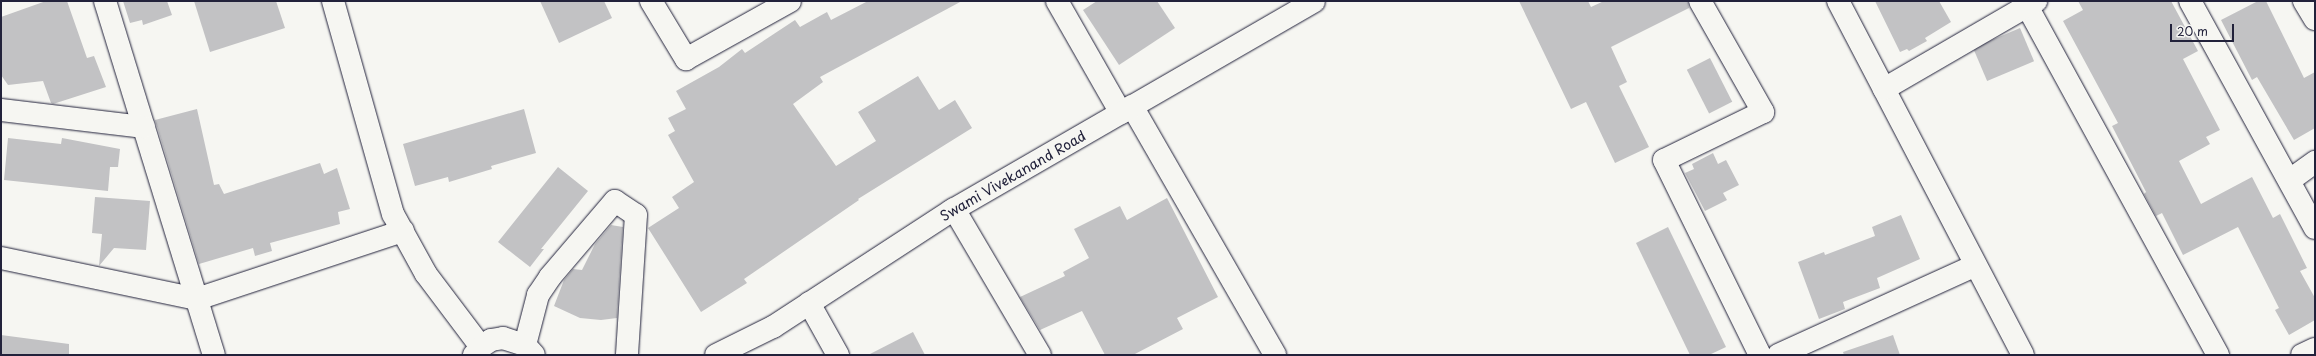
<!DOCTYPE html>
<style>
body{margin:0}
#map{position:relative;width:2316px;height:356px;overflow:hidden;background:#f6f6f2;font-family:"Playpen Sans",sans-serif}
div>[style]{position:absolute}
.building>*{inset:0;background:#c2c2c4;transform-origin:0 0}
.roads{filter:drop-shadow(0 0 1px #22223b) drop-shadow(0 0 1px #22223b)}
.minor>*{height:22px;margin:-11px;padding:0 11px;transform-origin:11px;border-radius:11px;background:#f6f6f2}
.major>*{height:22px;margin:-11px;padding:0 11px;transform-origin:11px;border-radius:11px;background:#f6f6f2}
span{translate:-50% -50%;white-space:nowrap;text-align:center;line-height:1.15;-webkit-text-stroke:3.5px #f6f6f2;paint-order:stroke}
.street-label{font-size:14px;color:#22223b}
.frame{position:absolute;inset:0;border:2px solid #22223b;pointer-events:none}
.scale{position:absolute;left:2170px;top:24px;width:64px;height:18px;box-sizing:border-box;border:2px solid #22223b;border-top:0;padding-left:5px;font-size:12px;line-height:14px;white-space:nowrap;color:#22223b;-webkit-text-stroke:3px #f6f6f2;paint-order:stroke}
</style>
<div id="map">
<div class="building">
<div style="clip-path:polygon(46px 1px,67px 1px,87px 58px,94px 56px,106px 87px,53px 104px,51px 103px,43px 81px,8px 85px,1px 75px,1px 17px)"></div>
<div style="clip-path:polygon(123px 1px,167px 1px,172px 15px,143px 25px,142px 20px,130px 23px)"></div>
<div style="clip-path:polygon(194px 1px,276px 1px,285px 28px,210px 52px)"></div>
<div style="clip-path:polygon(540px 1px,604px 1px,612px 18px,559px 43px)"></div>
<div style="clip-path:polygon(868px 1px,962px 1px,820px 77px,823px 82px,793px 104px,836px 166px,876px 141px,858px 112px,918px 76px,939px 110px,955px 100px,972px 128px,858px 199px,859px 200px,744px 279px,747px 283px,701px 312px,648px 228px,679px 208px,672px 197px,694px 182px,668px 135px,675px 131px,668px 118px,686px 109px,676px 91px,719px 67px,742px 49px,745px 53px,795px 20px,800px 27px,827px 12px,831px 20px)"></div>
<div style="clip-path:polygon(1097px 1px,1157px 1px,1175px 28px,1119px 65px,1083px 10px)"></div>
<div style="clip-path:polygon(1519px 1px,1588px 1px,1591px 7px,1604px 1px,1688px 1px,1689px 8px,1611px 47px,1627px 82px,1619px 86px,1649px 147px,1615px 163px,1586px 102px,1571px 109px)"></div>
<div style="clip-path:polygon(1875px 1px,1939px 1px,1951px 22px,1925px 38px,1927px 41px,1909px 51px,1907px 49px,1900px 52px)"></div>
<div style="clip-path:polygon(2078px 1px,2171px 1px,2198px 51px,2183px 59px,2220px 130px,2206px 137px,2210px 144px,2179px 161px,2201px 204px,2252px 177px,2273px 218px,2280px 214px,2307px 268px,2300px 271px,2315px 298px,2315px 320px,2289px 335px,2275px 310px,2279px 308px,2238px 227px,2183px 255px,2162px 213px,2156px 216px,2144px 194px,2146px 192px,2112px 126px,2118px 123px,2063px 21px,2083px 10px)"></div>
<div style="clip-path:polygon(2258px 1px,2266px 1px,2304px 78px,2315px 72px,2315px 128px,2294px 140px,2257px 77px,2252px 80px,2221px 20px)"></div>
<div style="left:2020px;top:28px;width:36px;height:51px;rotate:67deg"></div>
<div style="left:1710px;top:58px;width:49px;height:26px;rotate:63deg"></div>
<div style="clip-path:polygon(197px 109px,214px 185px,219px 184px,224px 194px,320px 163px,324px 174px,337px 168px,350px 209px,338px 212px,340px 224px,270px 243px,272px 251px,255px 256px,253px 248px,199px 264px,155px 120px)"></div>
<div style="clip-path:polygon(524px 109px,536px 153px,491px 166px,492px 169px,449px 182px,448px 177px,415px 186px,403px 144px)"></div>
<div style="clip-path:polygon(8px 138px,61px 144px,62px 138px,120px 149px,118px 167px,110px 167px,108px 191px,4px 180px)"></div>
<div style="clip-path:polygon(1713px 153px,1718px 164px,1726px 160px,1739px 185px,1723px 193px,1727px 200px,1705px 211px,1685px 173px,1694px 169px,1692px 164px)"></div>
<div style="clip-path:polygon(558px 167px,588px 191px,541px 249px,544px 249px,530px 267px,498px 242px)"></div>
<div style="clip-path:polygon(95px 197px,150px 201px,146px 250px,114px 248px,99px 266px,102px 234px,92px 233px)"></div>
<div style="clip-path:polygon(1167px 198px,1218px 297px,1177px 318px,1183px 329px,1133px 355px,1105px 355px,1082px 311px,1040px 330px,1020px 297px,1065px 276px,1063px 272px,1089px 258px,1074px 229px,1120px 206px,1127px 220px)"></div>
<div style="clip-path:polygon(1901px 215px,1920px 259px,1877px 278px,1880px 288px,1843px 302px,1845px 309px,1819px 319px,1798px 262px,1824px 252px,1825px 255px,1875px 236px,1872px 227px)"></div>
<div style="clip-path:polygon(611px 225px,623px 227px,617px 318px,601px 320px,580px 318px,554px 306px,564px 280px,573px 269px,582px 270px,595px 244px)"></div>
<div style="clip-path:polygon(1668px 227px,1726px 347px,1709px 355px,1690px 355px,1636px 243px)"></div>
<div style="clip-path:polygon(913px 332px,925px 355px,868px 355px)"></div>
<div style="clip-path:polygon(1px 335px,69px 344px,69px 355px,1px 355px)"></div>
<div style="clip-path:polygon(1893px 335px,1900px 355px,1844px 355px,1843px 352px)"></div>
</div>
<div class="roads">
<div class="minor">
<div style="left:105px;top:1px;width:370px;rotate:72.9deg"></div>
<div style="left:651px;top:1px;width:68px;rotate:58.9deg"></div>
<div style="left:686px;top:59px;width:119px;rotate:-29.1deg"></div>
<div style="left:1057px;top:1px;width:129px;rotate:60.3deg"></div>
<div style="left:1700px;top:1px;width:128px;rotate:60.4deg"></div>
<div style="left:1763px;top:112px;width:110px;rotate:154.1deg"></div>
<div style="left:1664px;top:160px;width:217px;rotate:63.8deg"></div>
<div style="left:1838px;top:1px;width:399px;rotate:62.4deg"></div>
<div style="left:2190px;top:1px;width:259px;rotate:61.2deg"></div>
<div style="left:2304px;top:1px;width:21px;rotate:59deg"></div>
<div style="left:2027px;top:6px;width:398px;rotate:61.3deg"></div>
<div style="left:1884px;top:89px;width:176px;rotate:-30.1deg"></div>
<div style="left:1132px;top:106px;width:287px;rotate:60.1deg"></div>
<div style="left:1px;top:110px;width:144px;rotate:6.8deg"></div>
<div style="left:2290px;top:180px;width:31px;rotate:-36deg"></div>
<div style="left:954px;top:209px;width:169px;rotate:59.5deg"></div>
<div style="left:1px;top:258px;width:200px;rotate:11.8deg"></div>
<div style="left:197px;top:299px;width:217px;rotate:-18.3deg"></div>
<div style="left:809px;top:303px;width:60px;rotate:60.9deg"></div>
<div style="left:525px;top:345px;width:52px;rotate:-75.4deg"></div>
<div style="left:538px;top:295px;width:22px;rotate:-56deg"></div>
<div style="left:550px;top:277px;width:100px;rotate:-49.5deg"></div>
<div style="left:615px;top:201px;width:25px;rotate:34deg"></div>
<div style="left:636px;top:215px;width:140px;rotate:93.7deg"></div>
<div style="left:1778px;top:355px;width:217px;rotate:-24.4deg"></div>
<div style="left:2302px;top:355px;width:14px;rotate:-25deg"></div>
</div>
<div class="major">
<div style="left:333px;top:1px;width:221px;rotate:74.3deg"></div>
<div style="left:393px;top:214px;width:68px;rotate:61.2deg"></div>
<div style="left:426px;top:274px;width:91px;rotate:53deg"></div>
<div style="left:474px;top:355px;width:11px;rotate:-49deg"></div>
<div style="left:481px;top:347px;width:12px;rotate:-35deg"></div>
<div style="left:491px;top:340px;width:12px;rotate:-9deg"></div>
<div style="left:503px;top:338px;width:23px;rotate:18deg"></div>
<div style="left:525px;top:345px;width:13px;rotate:48deg"></div>
<div style="left:716px;top:355px;width:64px;rotate:-26.2deg"></div>
<div style="left:773px;top:327px;width:212px;rotate:-33.1deg"></div>
<div style="left:951px;top:211px;width:419px;rotate:-30deg"></div>
</div>
</div>
<div class="street-label">
<span style="left:1013px;top:176px;rotate:-30deg">Swami Vivekanand Road</span>
</div>
<div class="frame"></div>
<div class="scale">20 m</div>
</div>
